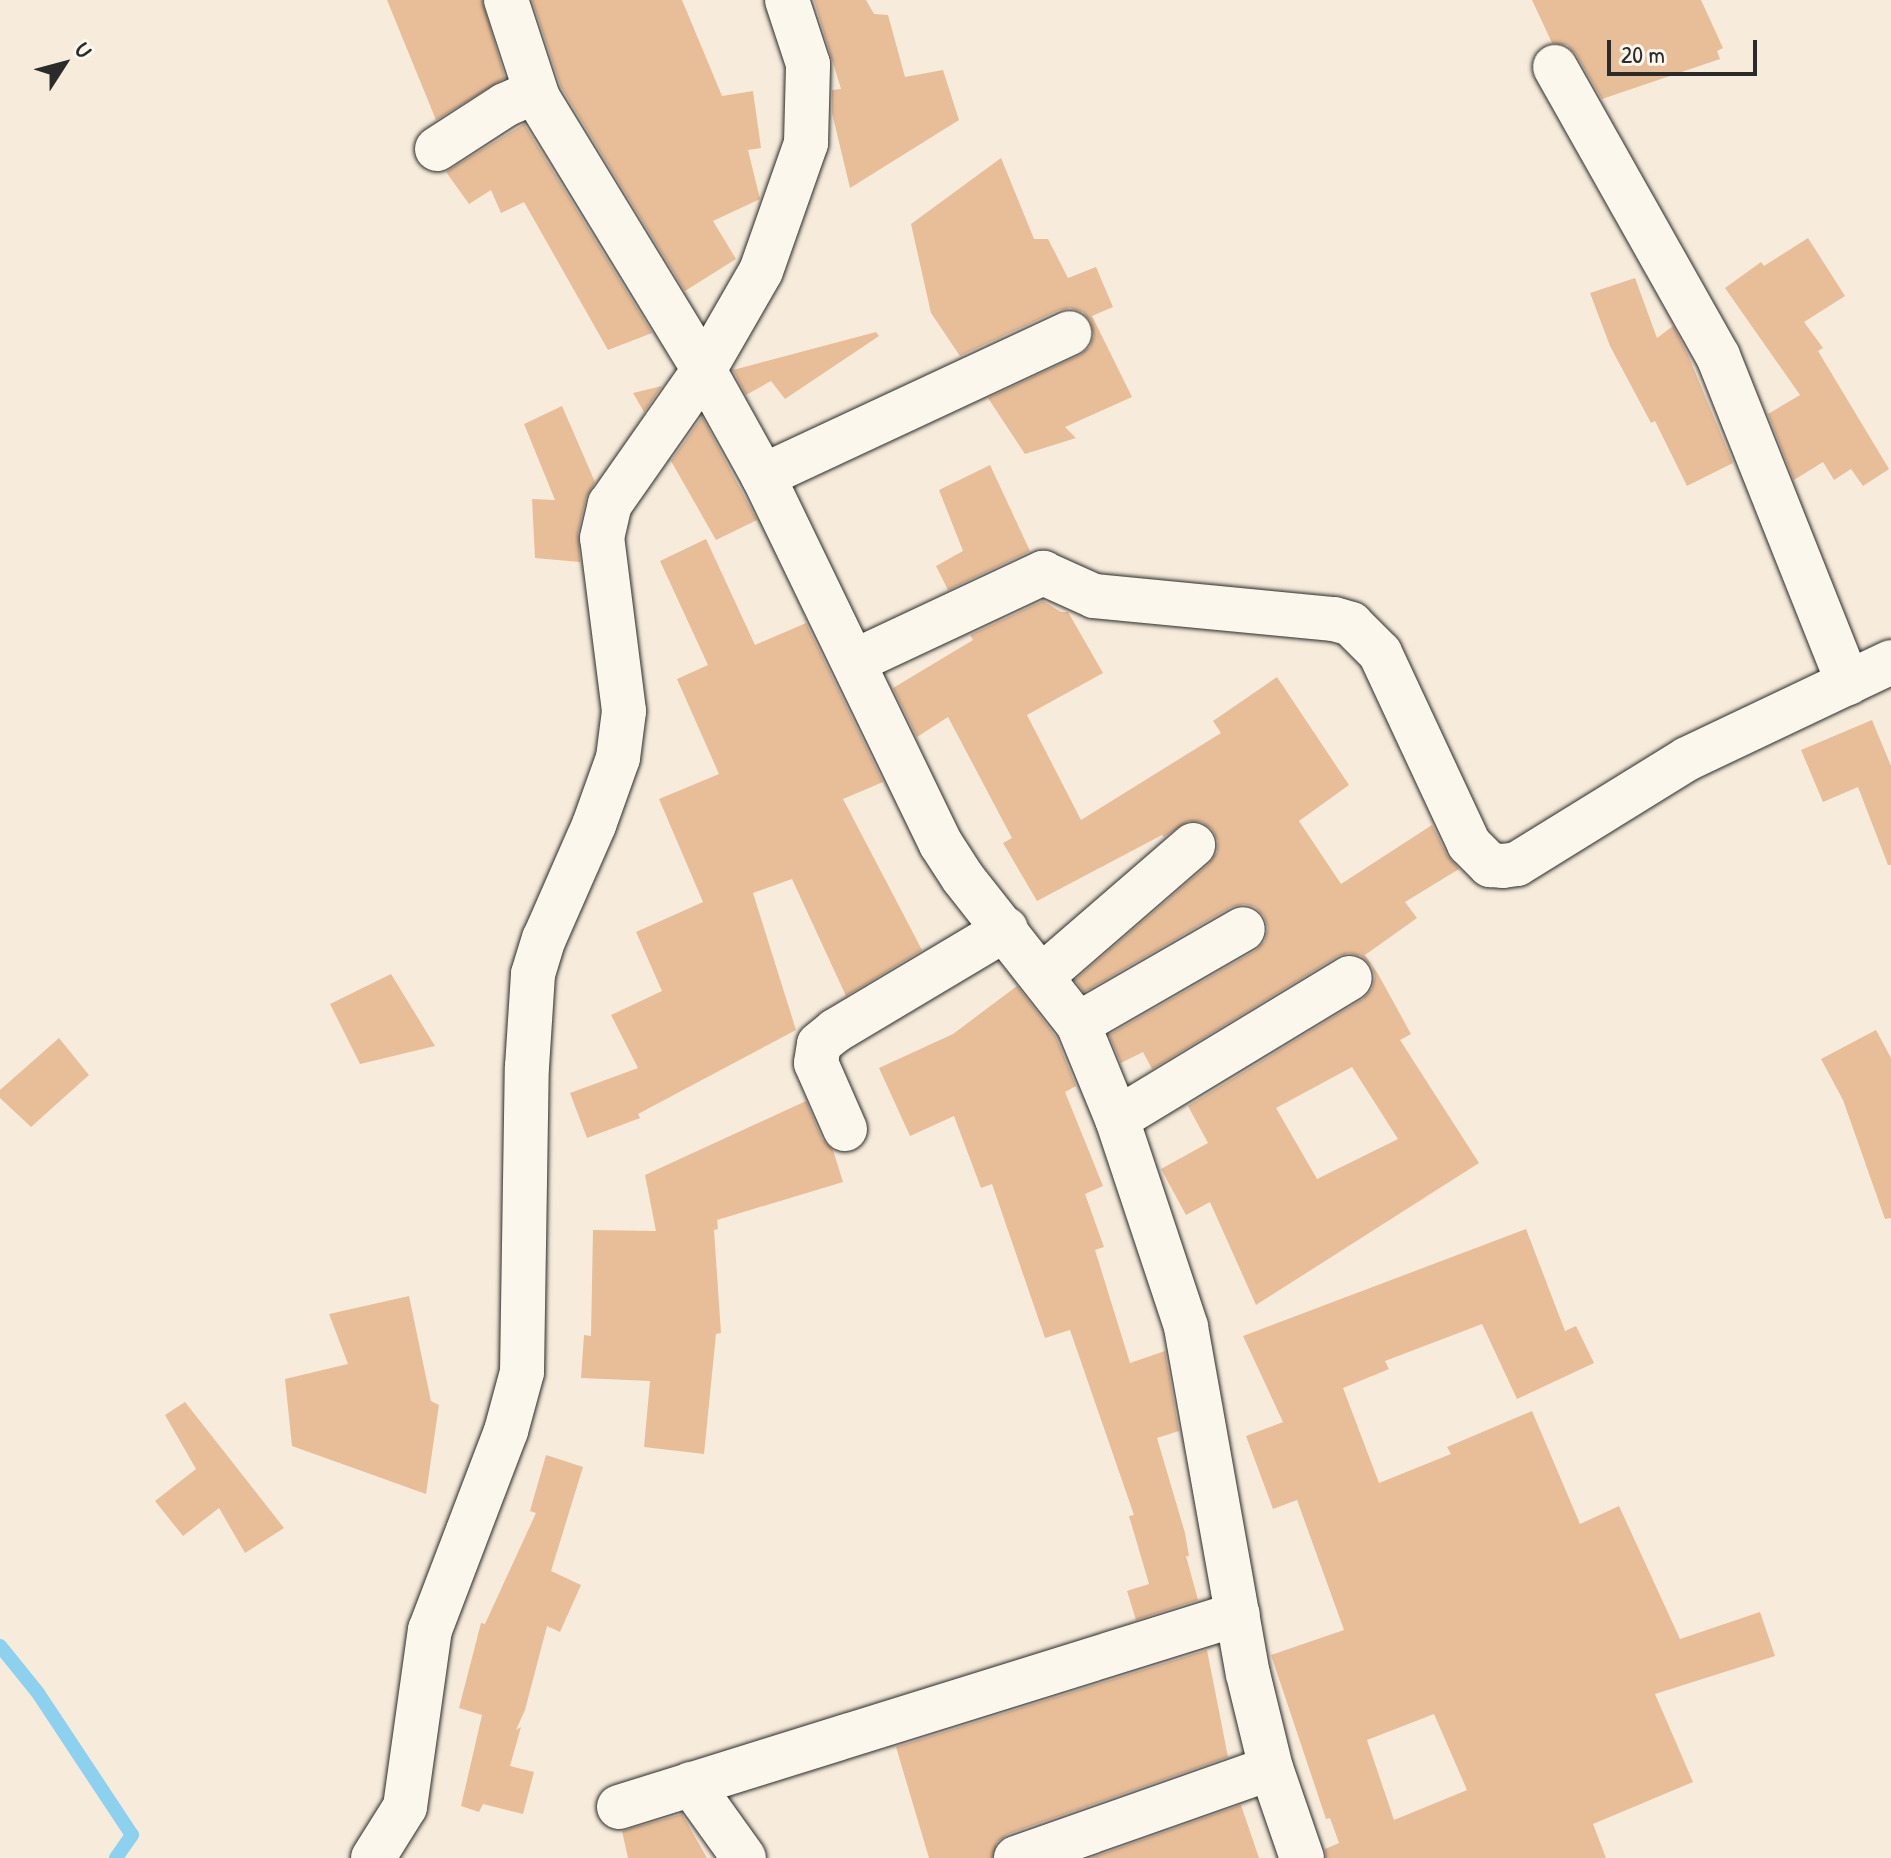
<!DOCTYPE html>
<style>
body{margin:0}
#map{position:relative;width:1891px;height:1858px;overflow:hidden;background:#f7ecdb;font-family:"Patrick Hand",sans-serif}
div>[style]{position:absolute}
.stream>*{height:14px;margin:-7px;padding:0 7px;transform-origin:7px;border-radius:7px;background:#8cd1ed}
.building>*{inset:0;background:#e8be98}
.roads{filter:drop-shadow(0 0 2px #2b2b2b) drop-shadow(0 0 2px #2b2b2b)}
.minor>*{height:44px;margin:-22px;padding:0 22px;transform-origin:22px;border-radius:22px;background:#fbf7ec}
span{translate:-50% -50%;white-space:nowrap;text-align:center;line-height:1.15;-webkit-text-stroke:6px #fbf7ec;paint-order:stroke}
.north{position:absolute;left:24px;top:24px;width:80px;height:80px;-webkit-text-stroke:6px #fbf7ec;paint-order:stroke;rotate:54deg;font-size:22px;font-weight:700;line-height:32px;text-align:center;color:#2b2b2b}
.north::after{content:'';display:block;margin:auto;width:28px;height:36px;background:#2b2b2b;clip-path:polygon(50% 0,100% 100%,50% 72%,0 100%)}
.scale{position:absolute;left:1607px;top:40px;width:150px;height:36px;box-sizing:border-box;border:4px solid #2b2b2b;border-top:0;padding-left:10px;font-size:24px;line-height:28px;white-space:nowrap;color:#2b2b2b;-webkit-text-stroke:6px #fbf7ec;paint-order:stroke}
</style>
<div id="map">
<div class="stream">
<div style="left:0;top:1646px;width:60px;rotate:51deg"></div>
<div style="left:38px;top:1693px;width:170px;rotate:56.5deg"></div>
<div style="left:132px;top:1835px;width:28px;rotate:125deg"></div>
</div>
<div class="building">
<div style="clip-path:polygon(387px 0,482px 0,505px 78px,436px 120px)"></div>
<div style="clip-path:polygon(532px 0,682px 0,722px 96px,753px 91px,761px 148px,748px 150px,760px 199px,713px 221px,736px 259px,685px 291px,561px 87px)"></div>
<div style="clip-path:polygon(814px 0,866px 0,874px 14px,888px 15px,905px 77px,943px 70px,959px 120px,850px 188px,832px 113px,832px 90px,841px 89px)"></div>
<div style="clip-path:polygon(1532px 0,1701px 0,1723px 48px,1717px 51px,1720px 59px,1602px 99px,1576px 54px,1567px 45px,1552px 43px)"></div>
<div style="clip-path:polygon(524px 124px,652px 333px,608px 350px,524px 202px,501px 213px,491px 190px,469px 204px,446px 172px)"></div>
<div style="clip-path:polygon(1001px 158px,1034px 239px,1048px 239px,1068px 278px,1096px 267px,1113px 307px,1092px 316px,1132px 397px,1065px 427px,1076px 438px,1025px 454px,988px 398px,1080px 355px,1090px 347px,1094px 336px,1091px 322px,1083px 312px,1070px 308px,1059px 310px,960px 356px,931px 313px,911px 224px)"></div>
<div style="clip-path:polygon(1808px 238px,1845px 296px,1804px 322px,1823px 348px,1818px 351px,1889px 469px,1863px 486px,1851px 469px,1834px 480px,1823px 462px,1794px 480px,1768px 414px,1800px 395px,1725px 288px,1761px 262px,1764px 266px)"></div>
<div style="clip-path:polygon(1635px 278px,1657px 338px,1673px 326px,1688px 355px,1733px 463px,1687px 486px,1655px 421px,1651px 423px,1610px 346px,1590px 293px)"></div>
<div style="clip-path:polygon(876px 332px,879px 336px,785px 399px,771px 381px,746px 395px,733px 370px)"></div>
<div style="clip-path:polygon(662px 386px,644px 412px,633px 393px)"></div>
<div style="clip-path:polygon(562px 406px,595px 482px,586px 498px,578px 532px,580px 562px,535px 558px,532px 499px,555px 500px,524px 424px)"></div>
<div style="clip-path:polygon(702px 417px,757px 520px,716px 540px,671px 461px)"></div>
<div style="clip-path:polygon(990px 465px,1030px 551px,948px 590px,936px 566px,963px 551px,939px 490px)"></div>
<div style="clip-path:polygon(706px 539px,755px 645px,806px 623px,883px 782px,843px 799px,922px 950px,846px 996px,792px 879px,753px 893px,796px 1030px,638px 1114px,640px 1118px,587px 1138px,570px 1093px,638px 1068px,611px 1015px,662px 991px,636px 932px,703px 902px,659px 799px,719px 774px,677px 679px,708px 665px,660px 561px)"></div>
<div style="clip-path:polygon(evenodd,1043px 601px,1061px 612px,1068px 612px,1103px 673px,1027px 715px,1081px 820px,1221px 733px,1213px 721px,1277px 677px,1349px 785px,1299px 821px,1341px 884px,1432px 825px,1447px 855px,1459px 869px,1405px 902px,1417px 918px,1365px 955px,1378px 974px,1411px 1034px,1400px 1040px,1479px 1163px,1256px 1305px,1210px 1202px,1186px 1215px,1161px 1169px,1208px 1143px,1188px 1106px,1363px 999px,1372px 989px,1375px 977px,1372px 966px,1361px 956px,1349px 953px,1338px 956px,1152px 1069px,1143px 1052px,1121px 1063px,1109px 1035px,1255px 951px,1265px 941px,1268px 928px,1264px 916px,1255px 907px,1244px 904px,1231px 907px,1084px 992px,1075px 980px,1209px 864px,1217px 852px,1218px 841px,1212px 829px,1202px 822px,1188px 821px,1164px 837px,1162px 835px,1037px 901px,1003px 843px,1012px 838px,948px 717px,917px 737px,893px 688px,973px 640px,970px 635px,1043px 601px,1352px 1067px,1398px 1139px,1317px 1179px,1276px 1108px,1352px 1067px)"></div>
<div style="clip-path:polygon(1872px 720px,1891px 766px,1891px 865px,1888px 865px,1858px 787px,1823px 802px,1801px 750px)"></div>
<div style="clip-path:polygon(391px 974px,435px 1046px,360px 1064px,330px 1004px)"></div>
<div style="clip-path:polygon(1017px 986px,1056px 1037px,1076px 1086px,1065px 1092px,1103px 1186px,1085px 1194px,1104px 1247px,1095px 1250px,1130px 1363px,1165px 1351px,1179px 1431px,1157px 1438px,1185px 1533px,1189px 1556px,1186px 1556px,1198px 1600px,1136px 1620px,1127px 1591px,1149px 1584px,1129px 1516px,1134px 1515px,1070px 1330px,1045px 1338px,992px 1184px,981px 1188px,954px 1116px,910px 1136px,879px 1068px,953px 1034px)"></div>
<div style="clip-path:polygon(1876px 1030px,1891px 1058px,1891px 1218px,1885px 1219px,1843px 1100px,1821px 1059px)"></div>
<div style="clip-path:polygon(59px 1038px,89px 1075px,31px 1127px,0 1098px,0 1090px)"></div>
<div style="clip-path:polygon(806px 1101px,822px 1139px,833px 1150px,843px 1182px,717px 1220px,718px 1229px,714px 1230px,721px 1333px,716px 1334px,704px 1454px,644px 1447px,650px 1381px,581px 1378px,584px 1335px,591px 1336px,593px 1230px,656px 1231px,645px 1175px)"></div>
<div style="clip-path:polygon(evenodd,1526px 1229px,1565px 1331px,1576px 1326px,1594px 1363px,1517px 1399px,1482px 1324px,1385px 1361px,1389px 1369px,1343px 1388px,1379px 1483px,1451px 1454px,1447px 1447px,1532px 1411px,1580px 1524px,1619px 1506px,1680px 1639px,1760px 1612px,1775px 1656px,1655px 1694px,1693px 1782px,1593px 1824px,1606px 1858px,1326px 1858px,1325px 1849px,1339px 1843px,1330px 1818px,1326px 1819px,1271px 1655px,1344px 1630px,1297px 1500px,1273px 1509px,1246px 1436px,1283px 1422px,1243px 1336px,1526px 1229px,1434px 1714px,1467px 1790px,1394px 1820px,1367px 1740px,1434px 1714px)"></div>
<div style="clip-path:polygon(409px 1296px,431px 1401px,439px 1405px,426px 1494px,292px 1446px,285px 1379px,348px 1364px,329px 1314px)"></div>
<div style="clip-path:polygon(185px 1402px,284px 1528px,245px 1553px,219px 1508px,183px 1536px,155px 1501px,196px 1469px,165px 1415px)"></div>
<div style="clip-path:polygon(546px 1455px,583px 1467px,551px 1571px,581px 1585px,560px 1632px,547px 1626px,525px 1710px,516px 1730px,521px 1727px,510px 1766px,534px 1772px,523px 1814px,483px 1804px,479px 1812px,461px 1806px,482px 1715px,459px 1708px,481px 1623px,485px 1624px,536px 1513px,530px 1511px)"></div>
<div style="clip-path:polygon(1207px 1650px,1228px 1757px,1008px 1834px,997px 1842px,992px 1858px,929px 1858px,896px 1747px)"></div>
<div style="clip-path:polygon(1241px 1805px,1259px 1858px,1091px 1858px)"></div>
<div style="clip-path:polygon(682px 1814px,707px 1858px,628px 1858px,622px 1831px)"></div>
</div>
<div class="roads">
<div class="minor">
<div style="left:506px;top:0;width:103px;rotate:71.9deg"></div>
<div style="left:1555px;top:67px;width:332px;rotate:60.6deg"></div>
<div style="left:1718px;top:356px;width:352px;rotate:68.3deg"></div>
<div style="left:437px;top:149px;width:81px;rotate:-32.9deg"></div>
<div style="left:505px;top:105px;width:17px;rotate:-24deg"></div>
<div style="left:521px;top:98px;width:17px"></div>
<div style="left:538px;top:98px;width:319px;rotate:58.6deg"></div>
<div style="left:704px;top:370px;width:121px;rotate:60.9deg"></div>
<div style="left:763px;top:476px;width:409px;rotate:64.2deg"></div>
<div style="left:941px;top:844px;width:40px;rotate:57.1deg"></div>
<div style="left:963px;top:878px;width:186px;rotate:51.8deg"></div>
<div style="left:1078px;top:1024px;width:103px;rotate:67.7deg"></div>
<div style="left:1117px;top:1119px;width:219px;rotate:71.6deg"></div>
<div style="left:1186px;top:1327px;width:352px;rotate:79.9deg"></div>
<div style="left:1248px;top:1674px;width:97px;rotate:76.3deg"></div>
<div style="left:1271px;top:1768px;width:95px;rotate:71deg"></div>
<div style="left:763px;top:476px;width:338px;rotate:-25deg"></div>
<div style="left:855px;top:661px;width:208px;rotate:-25.1deg"></div>
<div style="left:1043px;top:573px;width:56px;rotate:24.3deg"></div>
<div style="left:1094px;top:596px;width:241px;rotate:5.5deg"></div>
<div style="left:1334px;top:619px;width:18px;rotate:16deg"></div>
<div style="left:1351px;top:624px;width:41px;rotate:45deg"></div>
<div style="left:1380px;top:653px;width:211px;rotate:65deg"></div>
<div style="left:1469px;top:844px;width:30px;rotate:45deg"></div>
<div style="left:1490px;top:865px;width:13px;rotate:4deg"></div>
<div style="left:1503px;top:866px;width:14px;rotate:-8deg"></div>
<div style="left:1517px;top:864px;width:200px;rotate:-31.7deg"></div>
<div style="left:1687px;top:759px;width:226px;rotate:-25.4deg"></div>
<div style="left:1042px;top:976px;width:200px;rotate:-40.9deg"></div>
<div style="left:1078px;top:1024px;width:190px;rotate:-29.9deg"></div>
<div style="left:1117px;top:1119px;width:272px;rotate:-31.2deg"></div>
<div style="left:845px;top:1129px;width:72px;rotate:-113.7deg"></div>
<div style="left:816px;top:1063px;width:19px;rotate:-81deg"></div>
<div style="left:819px;top:1044px;width:21px;rotate:-39deg"></div>
<div style="left:835px;top:1031px;width:199px;rotate:-30.8deg"></div>
<div style="left:691px;top:1784px;width:91px;rotate:54.4deg"></div>
<div style="left:619px;top:1807px;width:648px;rotate:-17.32deg"></div>
<div style="left:373px;top:1858px;width:60px;rotate:-57.9deg"></div>
<div style="left:405px;top:1807px;width:179px;rotate:-82deg"></div>
<div style="left:430px;top:1630px;width:213px;rotate:-69.1deg"></div>
<div style="left:506px;top:1431px;width:61px;rotate:-74.8deg"></div>
<div style="left:522px;top:1372px;width:305px;rotate:-89.1deg"></div>
<div style="left:527px;top:1067px;width:93px;rotate:-86.3deg"></div>
<div style="left:533px;top:974px;width:37px;rotate:-73deg"></div>
<div style="left:544px;top:939px;width:124px;rotate:-66.3deg"></div>
<div style="left:594px;top:825px;width:71px;rotate:-70.3deg"></div>
<div style="left:618px;top:758px;width:47px;rotate:-82.7deg"></div>
<div style="left:624px;top:711px;width:174px;rotate:-97.2deg"></div>
<div style="left:602px;top:538px;width:35px;rotate:-77deg"></div>
<div style="left:610px;top:504px;width:164px;rotate:-55deg"></div>
<div style="left:704px;top:370px;width:114px;rotate:-60.1deg"></div>
<div style="left:761px;top:271px;width:136px;rotate:-70.6deg"></div>
<div style="left:806px;top:143px;width:79px;rotate:-88.5deg"></div>
<div style="left:808px;top:64px;width:67px;rotate:-108.2deg"></div>
<div style="left:1016px;top:1858px;width:270px;rotate:-19.4deg"></div>
</div>
</div>
<div class="north">U</div>
<div class="scale">20 m</div>
</div>
